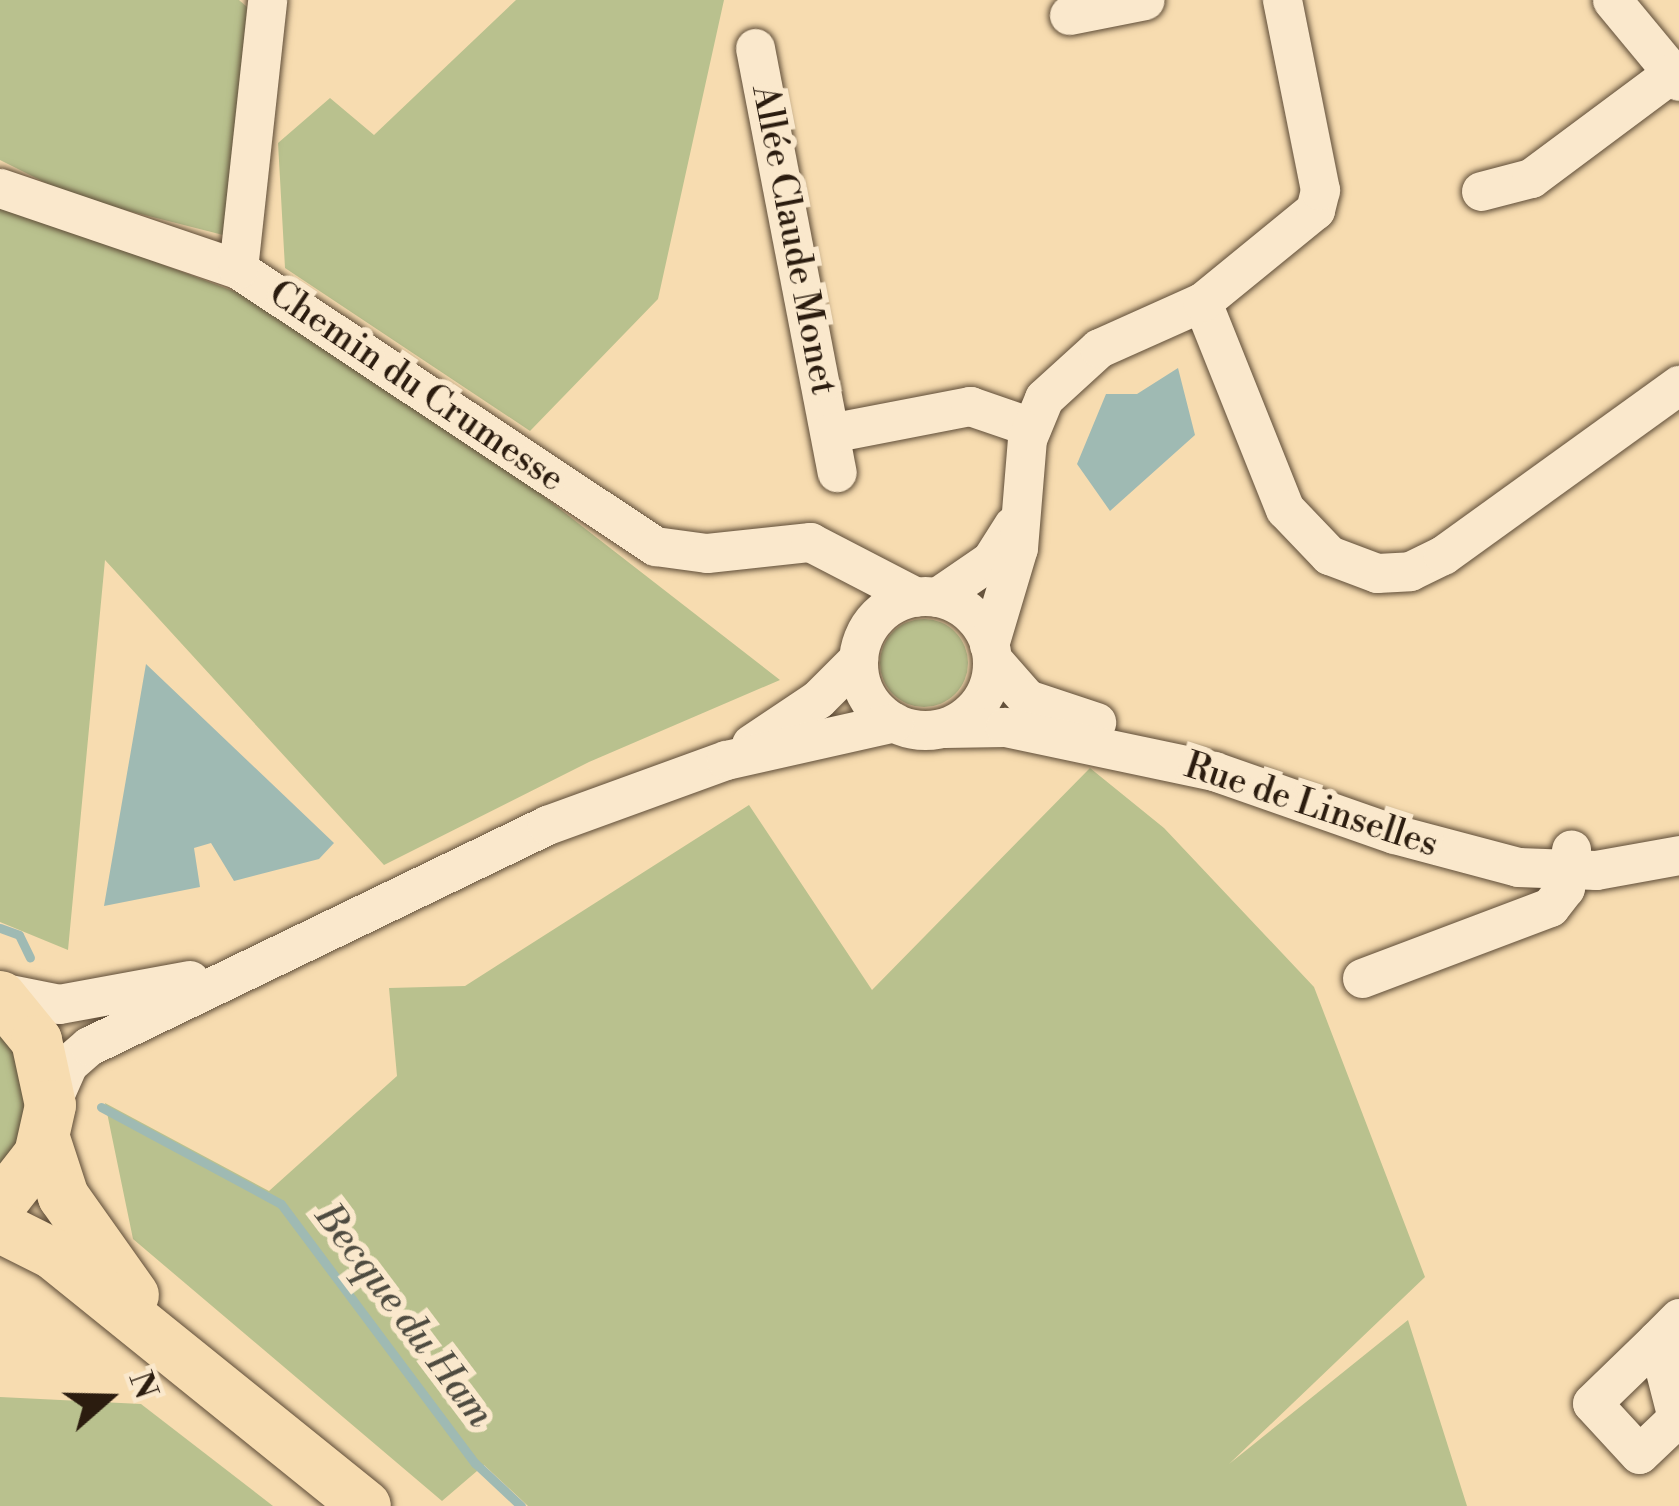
<!DOCTYPE html>
<meta charset="utf-8">
<style>
body{margin:0}
#map{position:relative;width:1679px;height:1506px;overflow:hidden;background:#f7dcb0;font-family:"Libre Bodoni",serif}
div>[style]{position:absolute}
.green>*{inset:0;background:#b9c18e}
.round{border-radius:50%}
.water>*{inset:0;background:#9fbab3}
.stream>*{height:9px;margin:-4.5px;padding:0 4.5px;transform-origin:4.5px;border-radius:4.5px;background:#9fbab3}
.roads{filter:drop-shadow(0 0 3px #5e4c37) drop-shadow(0 0 3px #5e4c37)}
.minor>*{height:39px;margin:-19.5px;padding:0 19.5px;transform-origin:19.5px;border-radius:19.5px;background:#fae8cc}
.minor>.ring{margin:-19.5px;padding:0;box-sizing:content-box;background:none;border:39px solid #fae8cc;border-radius:50%}
.major>*{height:51px;margin:-25.5px;padding:0 25.5px;transform-origin:25.5px;border-radius:25.5px;background:#f7dcb0}
span{translate:-50% -50%;white-space:nowrap;text-align:center;line-height:1.15;-webkit-text-stroke:12px #fae8cc;paint-order:stroke}
.street-label{font-size:36px;color:#2b1c0f}
.water-label{font-size:39px;color:#4e4b40;font-style:italic}
.north{position:absolute;left:48px;top:1338px;width:120px;height:120px;-webkit-text-stroke:9px #fae8cc;paint-order:stroke;rotate:70deg;font-size:33px;font-weight:700;line-height:48px;text-align:center;color:#2b1c0f}
.north::after{content:'';display:block;margin:auto;width:42px;height:54px;background:#2b1c0f;clip-path:polygon(50% 0,100% 100%,50% 72%,0 100%)}
</style>
<div id="map">
<div class="green">
<div style="clip-path:polygon(0 0,239px 0,247px 7px,227px 236px,74px 197px,0 160px)"></div>
<div style="clip-path:polygon(516px 0,724px 0,658px 299px,530px 431px,285px 268px,278px 143px,330px 98px,374px 135px)"></div>
<div style="clip-path:polygon(0 204px,244px 295px,511px 471px,780px 680px,589px 762px,384px 865px,105px 560px,68px 950px,0 922px)"></div>
<div class="round" style="left:880px;top:619px;width:88px;height:88px"></div>
<div style="clip-path:polygon(1090px 768px,1164px 828px,1314px 987px,1425px 1277px,1229px 1464px,1408px 1320px,1467px 1506px,528px 1506px,484px 1465px,442px 1501px,133px 1239px,105px 1103px,269px 1191px,397px 1076px,389px 988px,465px 986px,749px 805px,872px 990px)"></div>
<div style="clip-path:polygon(0 1023px,25px 1069px,25px 1128px,0 1173px)"></div>
<div style="clip-path:polygon(0 1397px,141px 1404px,273px 1506px,0 1506px)"></div>
</div>
<div class="water">
<div style="clip-path:polygon(1178px 368px,1195px 435px,1110px 511px,1077px 464px,1106px 394px,1137px 394px)"></div>
<div style="clip-path:polygon(146px 664px,334px 843px,319px 859px,234px 881px,211px 843px,194px 848px,200px 887px,104px 906px)"></div>
</div>
<div class="stream">
<div style="left:0;top:928px;width:20px;rotate:20deg"></div>
<div style="left:19px;top:935px;width:25px;rotate:64deg"></div>
<div style="left:101px;top:1107px;width:204px;rotate:28.3deg"></div>
<div style="left:281px;top:1204px;width:324px;rotate:53.2deg"></div>
<div style="left:475px;top:1463px;width:63px;rotate:43.1deg"></div>
</div>
<div class="roads">
<div class="minor">
<div style="left:1612px;top:0;width:105px;rotate:50.4deg"></div>
<div style="left:1069px;top:15px;width:77px;rotate:-11.2deg"></div>
<div style="left:755px;top:48px;width:432px;rotate:79.1deg"></div>
<div style="left:0;top:188px;width:251px;rotate:18.8deg"></div>
<div style="left:238px;top:269px;width:501px;rotate:33.59deg"></div>
<div style="left:655px;top:546px;width:52px;rotate:7.7deg"></div>
<div style="left:707px;top:553px;width:104px;rotate:-6.1deg"></div>
<div style="left:810px;top:542px;width:119px;rotate:27.4deg"></div>
<div style="left:1481px;top:191px;width:52px;rotate:-14.6deg"></div>
<div style="left:1531px;top:178px;width:176px;rotate:-36.7deg"></div>
<div style="left:238px;top:269px;width:271px;rotate:-83.8deg"></div>
<div style="left:1202px;top:302px;width:223px;rotate:68.2deg"></div>
<div style="left:1285px;top:509px;width:64px;rotate:46.3deg"></div>
<div style="left:1329px;top:555px;width:51px;rotate:20.6deg"></div>
<div style="left:1377px;top:573px;width:33px;rotate:-3deg"></div>
<div style="left:1410px;top:571px;width:37px;rotate:-26deg"></div>
<div style="left:1443px;top:555px;width:291px;rotate:-35.8deg"></div>
<div style="left:830px;top:433px;width:143px;rotate:-10.9deg"></div>
<div style="left:970px;top:406px;width:65px;rotate:19deg"></div>
<div class="ring" style="left:858px;top:596px;width:95px;height:95px"></div>
<div style="left:937px;top:597px;width:65px;rotate:-34.4deg"></div>
<div style="left:991px;top:560px;width:41px;rotate:-57.8deg"></div>
<div style="left:989px;top:645px;width:101px;rotate:-73.4deg"></div>
<div style="left:1018px;top:548px;width:109px;rotate:-85.3deg"></div>
<div style="left:1027px;top:439px;width:44px;rotate:-67.5deg"></div>
<div style="left:1044px;top:398px;width:74px;rotate:-42.3deg"></div>
<div style="left:1099px;top:348px;width:113px;rotate:-24.1deg"></div>
<div style="left:1202px;top:302px;width:146px;rotate:-39.2deg"></div>
<div style="left:1315px;top:210px;width:21px;rotate:-76deg"></div>
<div style="left:1320px;top:190px;width:194px;rotate:-101.3deg"></div>
<div style="left:992px;top:659px;width:53px;rotate:48.8deg"></div>
<div style="left:1027px;top:699px;width:73px;rotate:18.4deg"></div>
<div style="left:944px;top:728px;width:61px;rotate:-0.9deg"></div>
<div style="left:1005px;top:727px;width:214px;rotate:11.9deg"></div>
<div style="left:1214px;top:771px;width:191px;rotate:19.3deg"></div>
<div style="left:1394px;top:834px;width:128px;rotate:14.9deg"></div>
<div style="left:1518px;top:867px;width:78px;rotate:2.2deg"></div>
<div style="left:1596px;top:870px;width:84px;rotate:-10.2deg"></div>
<div style="left:751px;top:744px;width:81px;rotate:-33.9deg"></div>
<div style="left:818px;top:699px;width:57px;rotate:-45deg"></div>
<div style="left:1362px;top:978px;width:201px;rotate:-20.7deg"></div>
<div style="left:1550px;top:907px;width:24px;rotate:-52deg"></div>
<div style="left:1565px;top:888px;width:39px;rotate:-81deg"></div>
<div style="left:0;top:992px;width:60px;rotate:11.5deg"></div>
<div style="left:59px;top:1004px;width:133px;rotate:-10.4deg"></div>
<div style="left:50px;top:1105px;width:45px;rotate:-66.3deg"></div>
<div style="left:68px;top:1064px;width:28px;rotate:-41deg"></div>
<div style="left:89px;top:1046px;width:509px;rotate:-25.76deg"></div>
<div style="left:547px;top:825px;width:190px;rotate:-20deg"></div>
<div style="left:726px;top:760px;width:172px;rotate:-12.7deg"></div>
<div style="left:1657px;top:1340px;width:81px;rotate:75.6deg"></div>
<div style="left:1677px;top:1418px;width:52px;rotate:136.5deg"></div>
<div style="left:1639px;top:1454px;width:69px;rotate:-132.7deg"></div>
<div style="left:1592px;top:1403px;width:91px;rotate:-44.1deg"></div>
<div style="left:1657px;top:1340px;width:31px;rotate:-45deg"></div>
</div>
<div class="major">
<div style="left:0;top:996px;width:57px;rotate:50.7deg"></div>
<div style="left:36px;top:1040px;width:66px;rotate:77.8deg"></div>
<div style="left:50px;top:1105px;width:50px;rotate:102.7deg"></div>
<div style="left:39px;top:1154px;width:63px;rotate:128deg"></div>
<div style="left:44px;top:1138px;width:61px;rotate:71.9deg"></div>
<div style="left:63px;top:1196px;width:121px;rotate:54.7deg"></div>
<div style="left:0;top:1227px;width:58px;rotate:26.6deg"></div>
<div style="left:52px;top:1253px;width:402px;rotate:38.9deg"></div>
</div>
</div>
<div class="street-label">
<span style="left:793px;top:240px;rotate:79deg">Allée Claude Monet</span>
<span style="left:416px;top:387px;rotate:34deg">Chemin du Crumesse</span>
<span style="left:1311px;top:806px;rotate:18deg">Rue de Linselles</span>
</div>
<div class="water-label">
<span style="left:403px;top:1316px;rotate:53deg">Becque du Ham</span>
</div>
<div class="north">N</div>
</div>
